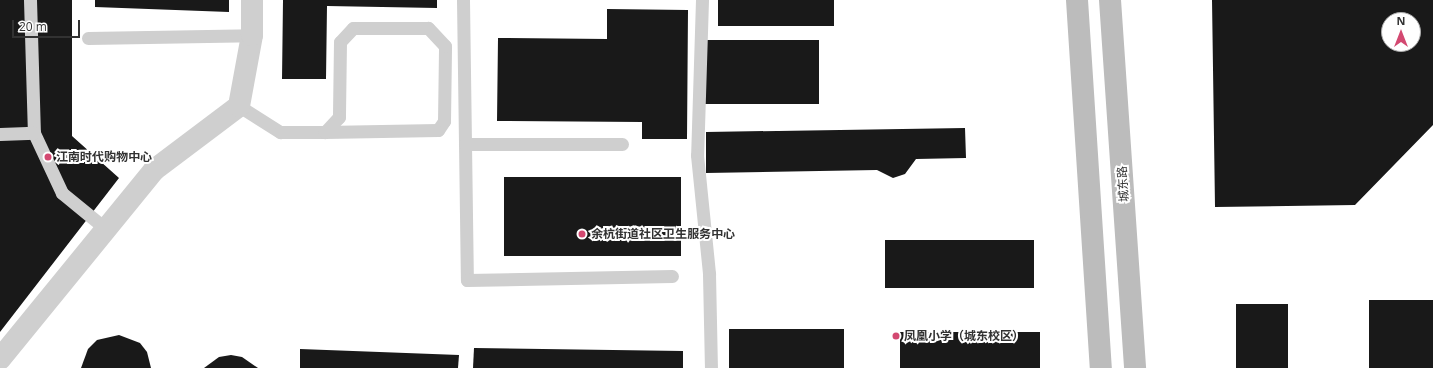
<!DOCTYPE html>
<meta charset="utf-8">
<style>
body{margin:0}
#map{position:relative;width:1433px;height:368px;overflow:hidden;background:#fff;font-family:"Open Sans","Noto Sans SC",sans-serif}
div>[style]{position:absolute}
.building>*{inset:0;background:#191919;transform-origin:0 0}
.lane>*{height:13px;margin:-6.5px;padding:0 6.5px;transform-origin:6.5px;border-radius:6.5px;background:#cfcfcf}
.street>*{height:22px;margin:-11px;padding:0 11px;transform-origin:11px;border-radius:11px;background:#cfcfcf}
.secondary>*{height:22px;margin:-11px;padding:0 11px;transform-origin:11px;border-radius:11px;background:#bcbcbc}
.dots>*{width:11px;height:11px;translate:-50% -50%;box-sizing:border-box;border:2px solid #fff;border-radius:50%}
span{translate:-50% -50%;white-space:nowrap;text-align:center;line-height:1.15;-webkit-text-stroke:4px #fff;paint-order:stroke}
.poi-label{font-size:12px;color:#323232;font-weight:700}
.left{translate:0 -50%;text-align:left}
.street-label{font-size:12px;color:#323232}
.north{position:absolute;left:1381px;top:12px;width:40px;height:40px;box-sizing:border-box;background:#fff;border:1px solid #adadad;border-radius:50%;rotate:0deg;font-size:11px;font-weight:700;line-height:16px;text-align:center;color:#323232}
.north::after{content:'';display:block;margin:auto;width:14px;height:18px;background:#d34971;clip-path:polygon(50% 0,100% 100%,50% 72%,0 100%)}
.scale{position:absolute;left:12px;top:20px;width:68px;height:18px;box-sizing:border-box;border:2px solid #323232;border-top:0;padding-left:5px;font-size:12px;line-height:14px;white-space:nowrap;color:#323232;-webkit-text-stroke:3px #fff;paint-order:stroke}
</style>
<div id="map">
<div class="building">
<div style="clip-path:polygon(0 0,72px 0,72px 136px,119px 178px,0 332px)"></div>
<div style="clip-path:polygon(95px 0,229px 0,229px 12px,95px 7px)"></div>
<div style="clip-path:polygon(283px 0,437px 0,437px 8px,327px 6px,326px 79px,282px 79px)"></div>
<div style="left:718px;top:0;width:116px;height:26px"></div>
<div style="clip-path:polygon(evenodd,1212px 0,1433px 0,1433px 125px,1355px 205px,1215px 207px,1212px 0,1389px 20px,1413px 20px,1413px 44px,1389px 44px,1389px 20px)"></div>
<div style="clip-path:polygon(607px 9px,688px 10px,687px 139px,642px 139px,642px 122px,497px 121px,498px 38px,607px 39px)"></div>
<div style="left:705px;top:40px;width:114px;height:64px"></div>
<div style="clip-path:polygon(965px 128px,966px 158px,916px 159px,905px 174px,893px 178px,877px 170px,706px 173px,706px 132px)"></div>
<div style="left:681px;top:177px;width:79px;height:177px;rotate:90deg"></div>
<div style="left:885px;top:240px;width:149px;height:48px"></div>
<div style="left:1433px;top:300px;width:68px;height:64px;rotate:90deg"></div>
<div style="left:1236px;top:304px;width:52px;height:64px"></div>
<div style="left:729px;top:329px;width:115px;height:39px"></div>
<div style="left:1040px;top:332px;width:36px;height:140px;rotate:90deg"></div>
<div style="clip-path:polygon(119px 335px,140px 343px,147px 352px,151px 368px,81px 368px,88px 349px,97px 340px)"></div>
<div style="clip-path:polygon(474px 348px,683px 351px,683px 368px,473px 368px)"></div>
<div style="clip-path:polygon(300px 349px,459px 355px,458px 368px,300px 368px)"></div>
<div style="clip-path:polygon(231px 355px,242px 357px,258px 368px,204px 368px,219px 357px)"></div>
</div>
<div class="lane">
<div style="left:30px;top:0;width:133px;rotate:88.3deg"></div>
<div style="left:34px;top:133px;width:66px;rotate:65deg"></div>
<div style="left:62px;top:193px;width:57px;rotate:39.3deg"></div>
<div style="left:463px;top:0;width:280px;rotate:89.2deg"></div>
<div style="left:467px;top:280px;width:205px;rotate:-1.1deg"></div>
<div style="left:702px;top:0;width:155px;rotate:91.8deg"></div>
<div style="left:697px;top:155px;width:120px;rotate:84.2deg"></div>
<div style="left:709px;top:274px;width:94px;rotate:88.8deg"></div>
<div style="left:88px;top:38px;width:164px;rotate:-1deg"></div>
<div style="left:239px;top:106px;width:49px;rotate:32.4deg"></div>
<div style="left:280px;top:132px;width:45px"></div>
<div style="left:325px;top:132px;width:113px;rotate:-1deg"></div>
<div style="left:438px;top:130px;width:11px;rotate:-56deg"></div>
<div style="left:444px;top:121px;width:75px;rotate:-89.2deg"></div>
<div style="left:445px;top:46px;width:25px;rotate:-133deg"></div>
<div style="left:428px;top:28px;width:75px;rotate:180deg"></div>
<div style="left:353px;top:28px;width:19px;rotate:133deg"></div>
<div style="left:340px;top:42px;width:75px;rotate:90.8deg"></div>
<div style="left:339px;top:117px;width:21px;rotate:133deg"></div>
<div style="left:0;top:134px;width:34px;rotate:-2deg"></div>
<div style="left:465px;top:144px;width:157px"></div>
</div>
<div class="street">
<div style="left:0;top:359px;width:244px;rotate:-50.8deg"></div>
<div style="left:154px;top:170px;width:106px;rotate:-37deg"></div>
<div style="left:239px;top:106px;width:72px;rotate:-79.6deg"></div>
<div style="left:252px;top:35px;width:35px;rotate:-90deg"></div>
</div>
<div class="secondary">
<div style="left:1077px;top:0;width:369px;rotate:86.3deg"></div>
<div style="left:1110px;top:0;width:369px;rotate:86.1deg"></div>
</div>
<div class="dots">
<div style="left:48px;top:157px;background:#d34971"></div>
<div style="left:582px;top:234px;background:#d34971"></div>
<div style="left:896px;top:336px;background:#d34971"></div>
</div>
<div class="poi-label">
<span class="left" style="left:56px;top:157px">江南时代购物中心</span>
<span class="left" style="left:591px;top:234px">余杭街道社区卫生服务中心</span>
<span class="left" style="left:904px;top:336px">凤凰小学（城东校区）</span>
</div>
<div class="street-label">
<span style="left:1123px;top:184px;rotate:-94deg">城东路</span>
</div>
<div class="north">N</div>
<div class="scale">20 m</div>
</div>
